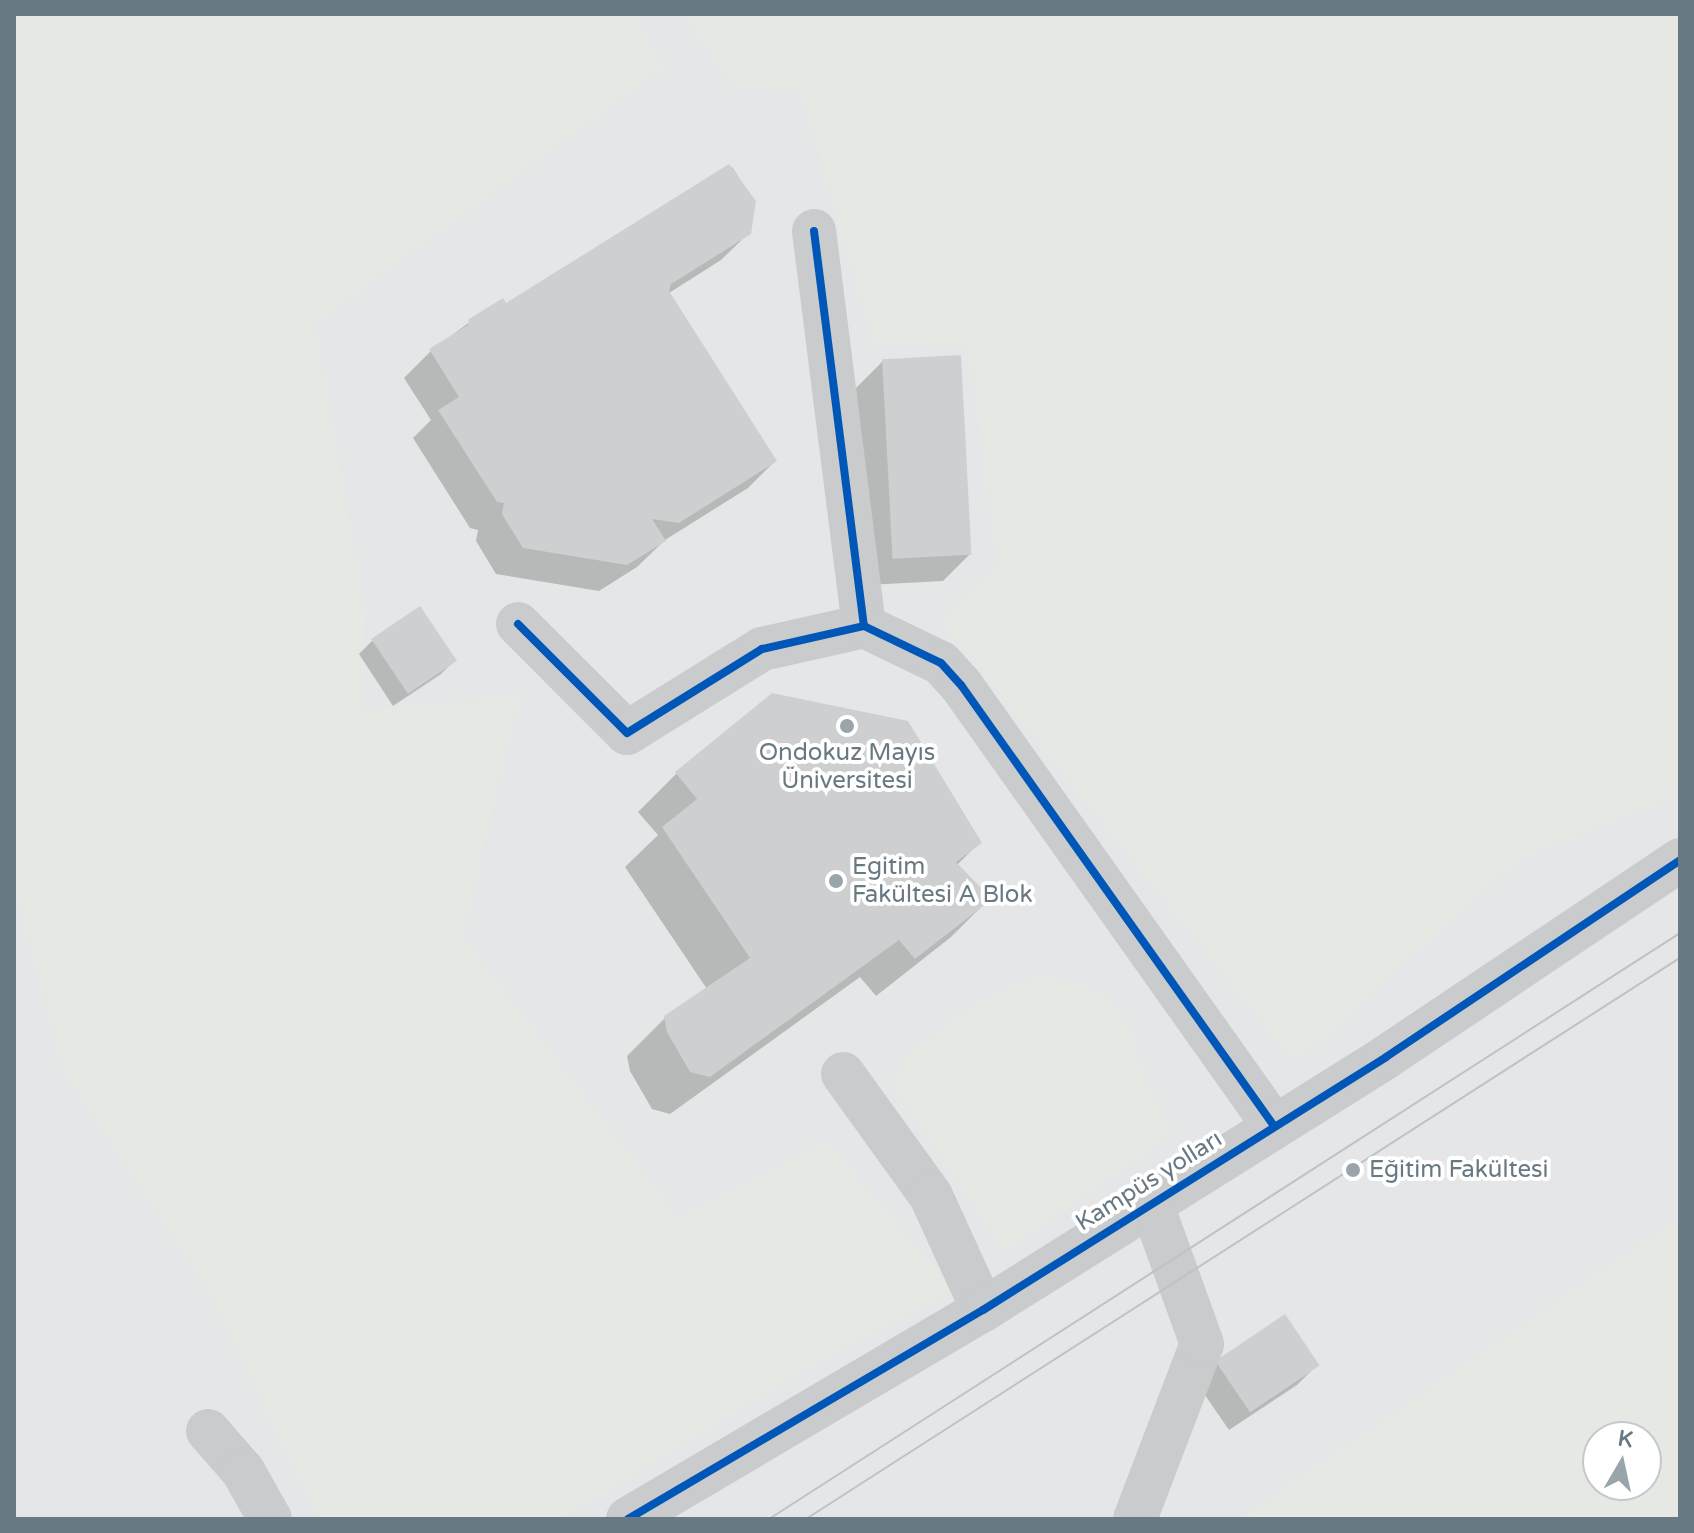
<!DOCTYPE html>
<meta charset="utf-8">
<style>
body{margin:0}
#map{position:relative;width:1694px;height:1533px;overflow:hidden;background:#f6f6f6;font-family:"Varela Round",sans-serif}
div>[style]{position:absolute}
.built>*{inset:0;background:#e5e6e7}
.green>*{inset:0;background:#e5e8e3}
.shadow>*{inset:0;background:#0003}
.building>*{inset:0;background:#cecfd0;transform-origin:0 0}
.minor>*{height:44px;margin:-22px;padding:0 22px;transform-origin:22px;border-radius:22px;background:#c9cbcc}
.tram>*{height:2px;margin:-1px;padding:0 1px;transform-origin:1px;border-radius:1px;background:#c0c1c2}
.cycleway>*{height:8px;margin:-4px;padding:0 4px;transform-origin:4px;border-radius:4px;background:#0057b8}
.dots>*{width:22px;height:22px;translate:-50% -50%;box-sizing:border-box;border:4px solid #fff;border-radius:50%}
span{translate:-50% -50%;white-space:nowrap;text-align:center;line-height:1.15;-webkit-text-stroke:8px #fff;paint-order:stroke}
.poi-label{font-size:24px;color:#697983}
.left{translate:0 -50%;text-align:left}
.street-label{font-size:24px;color:#697983}
.frame{position:absolute;inset:0;border:16px solid #697983;pointer-events:none}
.north{position:absolute;left:1582px;top:1421px;width:80px;height:80px;box-sizing:border-box;background:#fff;border:2px solid #c3c9cd;border-radius:50%;rotate:9deg;font-size:22px;font-weight:700;line-height:32px;text-align:center;color:#697983}
.north::after{content:'';display:block;margin:auto;width:28px;height:36px;background:#9aa5ab;clip-path:polygon(50% 0,100% 100%,50% 72%,0 100%)}
</style>
<div id="map">
<div class="built">
<div style="clip-path:polygon(evenodd,14px 14px,1680px 14px,1680px 1519px,14px 1519px,14px 14px,1598px 1437px,1646px 1437px,1646px 1485px,1598px 1485px,1598px 1437px)"></div>
</div>
<div class="green">
<div style="clip-path:polygon(14px 14px,634px 14px,664px 67px,315px 324px,365px 611px,362px 709px,520px 696px,462px 936px,678px 1218px,827px 1141px,953px 1291px,800px 1372px,562px 1519px,320px 1519px,205px 1285px,64px 1073px,14px 882px)"></div>
<div style="clip-path:polygon(683px 14px,1680px 14px,1680px 794px,1520px 858px,1295px 1063px,940px 619px,998px 563px,969px 348px,873px 341px,801px 92px,732px 85px)"></div>
<div style="clip-path:polygon(1040px 977px,1079px 984px,1106px 997px,1132px 1031px,1136px 1058px,1173px 1134px,1005px 1250px,891px 1084px,907px 1055px,983px 1000px,1015px 983px)"></div>
<div style="clip-path:polygon(evenodd,1680px 1217px,1680px 1519px,1240px 1519px,1680px 1217px,1646px 1437px,1646px 1485px,1598px 1485px,1598px 1437px,1646px 1437px)"></div>
</div>
<div class="shadow">
<div style="clip-path:polygon(732px 167px,754px 201px,749px 233px,721px 260px,669px 293px,775px 461px,748px 488px,665px 540px,637px 567px,599px 591px,496px 574px,476px 541px,478px 530px,470px 528px,413px 438px,431px 420px,404px 378px,431px 351px,471px 321px,505px 306px)"></div>
<div style="clip-path:polygon(883px 361px,970px 554px,943px 581px,867px 585px,856px 388px)"></div>
<div style="clip-path:polygon(372px 641px,454px 661px,441px 674px,393px 706px,359px 654px)"></div>
<div style="clip-path:polygon(772px 696px,980px 842px,957px 865px,989px 899px,951px 937px,876px 996px,860px 977px,670px 1114px,652px 1109px,630px 1071px,627px 1056px,666px 1017px,707px 989px,625px 867px,658px 835px,638px 812px,676px 774px)"></div>
<div style="clip-path:polygon(1217px 1362px,1317px 1365px,1297px 1385px,1229px 1430px,1196px 1382px)"></div>
</div>
<div class="building">
<div style="clip-path:polygon(729px 164px,756px 201px,751px 234px,671px 284px,669px 291px,777px 461px,679px 523px,652px 519px,666px 541px,627px 565px,523px 548px,502px 514px,504px 503px,497px 502px,438px 410px,459px 397px,429px 349px,468px 325px,469px 319px,503px 298px,506px 303px)"></div>
<div style="left:961px;top:355px;width:200px;height:79px;rotate:87deg"></div>
<div style="left:420px;top:606px;width:66px;height:59px;rotate:56deg"></div>
<div style="clip-path:polygon(772px 693px,908px 721px,982px 843px,956px 862px,992px 899px,915px 959px,899px 940px,710px 1077px,690px 1072px,667px 1032px,664px 1016px,750px 958px,662px 827px,697px 799px,675px 772px)"></div>
<div style="left:1285px;top:1314px;width:62px;height:84px;rotate:56deg"></div>
</div>
<div class="minor">
<div style="left:814px;top:231px;width:398px;rotate:82.8deg"></div>
<div style="left:518px;top:624px;width:154px;rotate:45deg"></div>
<div style="left:627px;top:733px;width:159px;rotate:-31.9deg"></div>
<div style="left:762px;top:649px;width:105px;rotate:-12.7deg"></div>
<div style="left:864px;top:626px;width:85px;rotate:25.7deg"></div>
<div style="left:941px;top:663px;width:30px;rotate:48deg"></div>
<div style="left:961px;top:685px;width:541px;rotate:54.63deg"></div>
<div style="left:843px;top:1074px;width:150px;rotate:54.2deg"></div>
<div style="left:931px;top:1196px;width:125px;rotate:65.5deg"></div>
<div style="left:208px;top:1431px;width:53px;rotate:48.8deg"></div>
<div style="left:243px;top:1471px;width:55px;rotate:60.6deg"></div>
<div style="left:628px;top:1519px;width:412px;rotate:-30.5deg"></div>
<div style="left:983px;top:1310px;width:476px;rotate:-32.1deg"></div>
<div style="left:1386px;top:1057px;width:354px;rotate:-33.8deg"></div>
<div style="left:1135px;top:1519px;width:187px;rotate:-69.1deg"></div>
<div style="left:1202px;top:1344px;width:151px;rotate:-109.8deg"></div>
</div>
<div class="tram">
<div style="left:769px;top:1519px;width:1083px;rotate:-32.75deg"></div>
<div style="left:806px;top:1519px;width:1039px;rotate:-32.7deg"></div>
</div>
<div class="cycleway">
<div style="left:814px;top:231px;width:398px;rotate:82.8deg"></div>
<div style="left:518px;top:624px;width:154px;rotate:45deg"></div>
<div style="left:627px;top:733px;width:159px;rotate:-31.9deg"></div>
<div style="left:762px;top:649px;width:105px;rotate:-12.7deg"></div>
<div style="left:864px;top:626px;width:85px;rotate:25.7deg"></div>
<div style="left:941px;top:663px;width:30px;rotate:48deg"></div>
<div style="left:961px;top:685px;width:541px;rotate:54.63deg"></div>
<div style="left:628px;top:1519px;width:412px;rotate:-30.5deg"></div>
<div style="left:983px;top:1310px;width:476px;rotate:-32.1deg"></div>
<div style="left:1386px;top:1057px;width:354px;rotate:-33.8deg"></div>
</div>
<div class="dots">
<div style="left:847px;top:726px;background:#9aa5ab"></div>
<div style="left:836px;top:881px;background:#9aa5ab"></div>
<div style="left:1353px;top:1170px;background:#9aa5ab"></div>
</div>
<div class="poi-label">
<span style="left:847px;top:767px">Ondokuz Mayıs<br>Üniversitesi</span>
<span class="left" style="left:852px;top:881px">Egitim<br>Fakültesi A Blok</span>
<span class="left" style="left:1369px;top:1170px">Eğitim Fakültesi</span>
</div>
<div class="street-label">
<span style="left:1149px;top:1181px;rotate:-32deg">Kampüs yolları</span>
</div>
<div class="frame"></div>
<div class="north">K</div>
</div>
